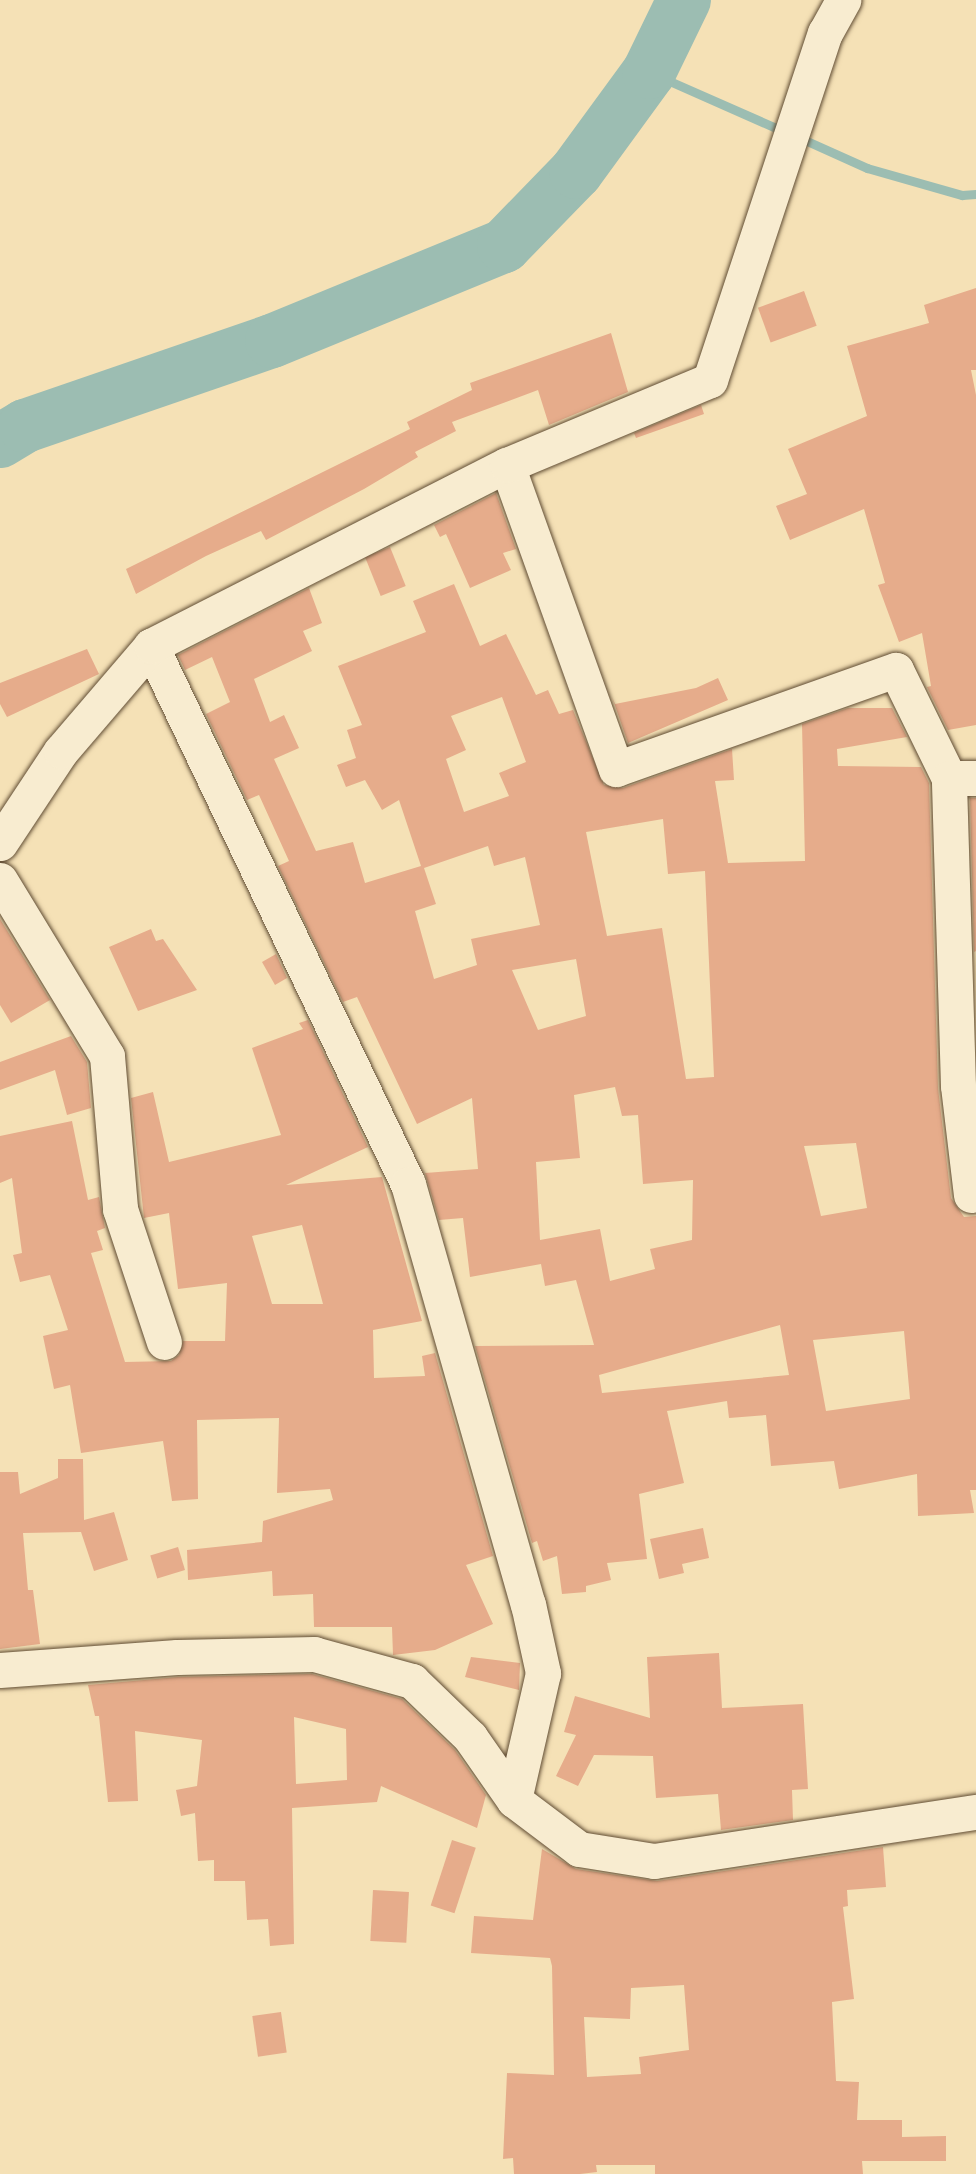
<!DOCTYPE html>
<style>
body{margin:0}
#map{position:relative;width:976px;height:2174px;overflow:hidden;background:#f5e1b6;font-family:"IM FELL Double Pica",serif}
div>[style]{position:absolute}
.stream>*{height:9px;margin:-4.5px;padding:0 4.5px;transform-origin:4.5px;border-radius:4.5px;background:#9cbdb2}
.river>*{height:54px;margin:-27px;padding:0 27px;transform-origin:27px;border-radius:27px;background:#9cbdb2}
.building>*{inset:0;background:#e6ac8b;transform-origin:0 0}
.roads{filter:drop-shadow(0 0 2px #604c33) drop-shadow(0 0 2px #604c33)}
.minor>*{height:35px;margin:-17.5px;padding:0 17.5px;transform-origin:17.5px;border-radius:17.5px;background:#f8ecd0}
span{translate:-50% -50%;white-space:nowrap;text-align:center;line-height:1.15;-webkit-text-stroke:5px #f8ecd0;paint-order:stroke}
</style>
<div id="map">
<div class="stream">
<div style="left:649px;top:72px;width:149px;rotate:23.8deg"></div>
<div style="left:798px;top:137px;width:76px;rotate:24.2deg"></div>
<div style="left:867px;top:168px;width:99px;rotate:15.9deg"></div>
<div style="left:962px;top:195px;width:14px;rotate:-4deg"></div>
</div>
<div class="river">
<div style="left:0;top:441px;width:29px;rotate:-31deg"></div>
<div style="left:25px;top:426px;width:261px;rotate:-19deg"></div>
<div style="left:272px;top:341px;width:251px;rotate:-22.3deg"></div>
<div style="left:504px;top:246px;width:103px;rotate:-45.8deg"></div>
<div style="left:576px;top:172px;width:124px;rotate:-53.9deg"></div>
<div style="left:649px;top:72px;width:80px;rotate:-64.1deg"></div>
</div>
<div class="building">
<div style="clip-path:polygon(976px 288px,976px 370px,971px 370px,976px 395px,976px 725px,948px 730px,927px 687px,931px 686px,922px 633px,899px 642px,878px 585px,885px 583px,864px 509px,790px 540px,776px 506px,807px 494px,788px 449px,867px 416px,847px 346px,929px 323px,924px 305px)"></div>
<div style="left:804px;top:291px;width:37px;height:49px;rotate:70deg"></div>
<div style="clip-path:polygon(611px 333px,628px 392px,549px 425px,538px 390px,452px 422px,456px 431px,415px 452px,418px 457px,364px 489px,266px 540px,261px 531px,206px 556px,136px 594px,126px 569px,410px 429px,407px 422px,472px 390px,470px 383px)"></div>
<div style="clip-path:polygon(701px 405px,704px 414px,636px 438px,634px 433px)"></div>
<div style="clip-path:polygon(496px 493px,516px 549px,503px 553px,511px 570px,470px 588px,446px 534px,440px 537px,434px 525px)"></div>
<div style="left:390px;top:547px;width:42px;height:27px;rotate:68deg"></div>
<div style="clip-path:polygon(evenodd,454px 584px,480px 646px,506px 634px,536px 695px,548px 690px,559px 714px,573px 710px,604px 785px,623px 788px,732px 749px,734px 780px,715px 781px,728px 863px,805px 861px,802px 724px,848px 708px,892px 708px,907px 737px,837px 749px,838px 766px,921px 767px,929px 783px,938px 1088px,951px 1198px,964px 1217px,976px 1216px,976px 1490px,970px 1490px,974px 1513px,918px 1516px,917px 1474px,839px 1489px,834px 1461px,771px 1466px,766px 1415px,729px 1418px,727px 1401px,667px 1411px,684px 1483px,639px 1494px,647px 1559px,607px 1563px,611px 1580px,586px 1586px,586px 1592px,562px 1594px,557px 1556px,543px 1561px,537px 1541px,532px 1543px,475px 1346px,594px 1345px,576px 1280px,545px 1286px,541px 1264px,470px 1277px,463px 1218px,439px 1220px,425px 1173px,478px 1169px,472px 1098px,417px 1124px,357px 997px,343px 1002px,278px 866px,289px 861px,259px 795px,247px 800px,206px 714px,230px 702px,212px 657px,185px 670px,178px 655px,309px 588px,322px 623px,303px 631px,312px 651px,254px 679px,270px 722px,284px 715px,299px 748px,274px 759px,316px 851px,353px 842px,365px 883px,421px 866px,399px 800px,382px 810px,365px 780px,346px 787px,337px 765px,356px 758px,347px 730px,362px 725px,338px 666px,426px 632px,413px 601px,454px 584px,502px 697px,526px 762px,499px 773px,509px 796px,464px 812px,446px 759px,466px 750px,451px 716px,502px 697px,454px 584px,663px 819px,668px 874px,705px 871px,714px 1077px,686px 1079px,662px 928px,607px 936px,594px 872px,586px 832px,663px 819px,454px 584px,488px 846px,494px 866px,525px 857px,540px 925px,471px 939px,477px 965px,434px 979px,415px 911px,436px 904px,424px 868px,488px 846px,454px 584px,576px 959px,586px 1016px,538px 1030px,512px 970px,576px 959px,454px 584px,615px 1087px,622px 1116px,638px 1115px,643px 1184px,693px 1180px,692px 1240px,650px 1249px,655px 1269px,610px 1281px,600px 1229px,540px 1240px,536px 1162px,580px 1158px,574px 1095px,615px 1087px,454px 584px,856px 1143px,867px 1208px,821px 1216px,804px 1146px,856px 1143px,454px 584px,780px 1325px,789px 1375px,602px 1393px,599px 1375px,780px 1325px,454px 584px,904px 1331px,910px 1399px,826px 1411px,813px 1340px,904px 1331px)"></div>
<div style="clip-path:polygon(87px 649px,99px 674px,7px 717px,0 704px,0 683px)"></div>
<div style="clip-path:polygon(718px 678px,728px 700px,628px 743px,612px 697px,615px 704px,696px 688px)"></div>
<div style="clip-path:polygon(970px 798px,976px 798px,976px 951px,974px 952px)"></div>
<div style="clip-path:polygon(0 919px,50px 1000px,11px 1023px,0 1005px)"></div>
<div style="clip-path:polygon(151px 929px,156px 941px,163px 939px,197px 990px,138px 1011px,109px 947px)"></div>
<div style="clip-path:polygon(276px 954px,287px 978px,275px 985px,262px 962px)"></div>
<div style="clip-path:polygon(evenodd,308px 1020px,368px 1147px,286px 1185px,382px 1177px,422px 1321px,373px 1330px,374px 1378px,425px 1376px,422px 1356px,435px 1353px,493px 1556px,466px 1565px,493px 1624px,435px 1650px,393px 1655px,392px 1627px,314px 1627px,313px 1594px,273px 1596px,272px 1571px,188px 1580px,187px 1550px,262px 1542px,263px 1521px,333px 1500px,330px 1489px,277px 1493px,279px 1418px,197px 1420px,198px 1499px,172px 1501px,163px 1441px,81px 1453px,70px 1385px,54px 1389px,43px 1336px,68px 1330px,50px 1275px,20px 1282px,13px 1255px,22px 1253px,12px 1178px,0 1183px,0 1136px,72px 1121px,88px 1200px,99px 1197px,105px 1228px,97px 1231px,103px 1250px,91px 1253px,125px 1362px,171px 1361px,179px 1355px,183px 1341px,225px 1341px,227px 1283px,178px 1289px,169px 1213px,144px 1218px,131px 1098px,153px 1092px,169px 1162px,281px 1135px,252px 1048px,303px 1029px,299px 1023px,308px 1020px,302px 1225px,323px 1304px,272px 1304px,252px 1236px,302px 1225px)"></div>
<div style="clip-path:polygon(71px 1036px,87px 1062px,91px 1108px,67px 1115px,55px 1070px,0 1090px,0 1062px)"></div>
<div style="clip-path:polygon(58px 1459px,83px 1459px,84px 1520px,114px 1512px,128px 1560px,94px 1571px,81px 1532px,23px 1533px,28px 1590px,33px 1590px,40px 1644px,0 1649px,0 1472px,18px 1472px,20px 1494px,58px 1478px)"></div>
<div style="clip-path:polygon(703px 1528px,709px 1558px,682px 1564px,684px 1573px,659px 1579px,650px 1539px)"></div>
<div style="left:178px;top:1547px;width:24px;height:29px;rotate:73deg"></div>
<div style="clip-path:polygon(719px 1653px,722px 1708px,803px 1704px,808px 1789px,792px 1790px,793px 1820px,721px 1830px,718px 1794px,656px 1798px,653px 1756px,594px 1755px,578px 1786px,556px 1776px,576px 1735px,564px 1732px,575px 1696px,650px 1718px,647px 1657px)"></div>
<div style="clip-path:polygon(471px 1657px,520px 1663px,519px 1690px,465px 1677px)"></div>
<div style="clip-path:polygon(evenodd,312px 1674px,402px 1699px,455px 1750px,486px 1795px,477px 1828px,381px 1786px,377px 1802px,292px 1808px,294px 1944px,270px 1946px,268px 1919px,247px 1920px,245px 1881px,214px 1881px,214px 1860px,198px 1861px,195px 1813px,181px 1816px,176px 1790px,197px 1786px,202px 1740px,135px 1731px,138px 1801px,108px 1802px,99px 1716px,95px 1716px,88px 1685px,178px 1677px,312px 1674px,294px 1717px,346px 1729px,347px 1780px,296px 1784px,294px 1717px)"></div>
<div style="left:452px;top:1840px;width:25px;height:69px;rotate:18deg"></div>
<div style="clip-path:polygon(evenodd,883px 1847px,886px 1887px,847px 1890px,848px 1906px,843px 1907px,854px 1999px,832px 2002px,836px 2081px,859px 2082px,857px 2120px,902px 2120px,902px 2137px,946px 2136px,946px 2161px,862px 2161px,863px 2174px,655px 2174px,655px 2165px,596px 2165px,597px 2172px,580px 2174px,514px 2174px,513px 2158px,503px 2159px,507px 2073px,554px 2075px,552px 1966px,550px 1958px,471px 1953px,474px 1916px,533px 1920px,542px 1849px,576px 1869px,657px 1881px,883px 1847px,684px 1985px,689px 2050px,639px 2057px,641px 2074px,587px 2077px,584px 2017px,630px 2019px,631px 1988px,684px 1985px)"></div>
<div style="left:373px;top:1890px;width:36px;height:51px;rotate:3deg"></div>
<div style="left:281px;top:2012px;width:41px;height:29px;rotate:82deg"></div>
</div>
<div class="roads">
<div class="minor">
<div style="left:507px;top:465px;width:323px;rotate:70.3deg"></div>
<div style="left:616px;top:769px;width:297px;rotate:-19.5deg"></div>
<div style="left:896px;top:670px;width:120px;rotate:63.9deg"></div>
<div style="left:151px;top:646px;width:596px;rotate:64.47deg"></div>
<div style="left:408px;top:1184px;width:437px;rotate:74.1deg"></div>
<div style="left:528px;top:1604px;width:71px;rotate:77.7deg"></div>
<div style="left:543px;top:1673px;width:130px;rotate:102.9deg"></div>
<div style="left:0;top:843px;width:110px;rotate:-56.5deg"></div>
<div style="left:61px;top:751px;width:138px;rotate:-49.4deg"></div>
<div style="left:151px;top:646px;width:399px;rotate:-27deg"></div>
<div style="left:507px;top:465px;width:220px;rotate:-22.7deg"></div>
<div style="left:710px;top:380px;width:366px;rotate:-71.7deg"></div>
<div style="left:825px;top:33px;width:38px;rotate:-61deg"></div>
<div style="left:0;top:880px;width:206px;rotate:58.7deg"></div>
<div style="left:107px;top:1056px;width:154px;rotate:85.1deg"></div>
<div style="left:120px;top:1209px;width:140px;rotate:71.7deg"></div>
<div style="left:971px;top:1195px;width:110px;rotate:-96.8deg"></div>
<div style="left:958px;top:1086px;width:308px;rotate:-91.7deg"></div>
<div style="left:949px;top:778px;width:27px"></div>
<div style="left:0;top:1670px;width:177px;rotate:-4.2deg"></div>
<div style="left:177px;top:1657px;width:137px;rotate:-1.3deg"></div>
<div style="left:314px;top:1654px;width:102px;rotate:15.4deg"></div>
<div style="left:412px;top:1681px;width:81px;rotate:44deg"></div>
<div style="left:470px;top:1737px;width:77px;rotate:55.1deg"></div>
<div style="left:514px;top:1800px;width:81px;rotate:37deg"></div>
<div style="left:579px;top:1849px;width:76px;rotate:9.1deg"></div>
<div style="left:654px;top:1861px;width:326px;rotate:-8.7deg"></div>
</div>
</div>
</div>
